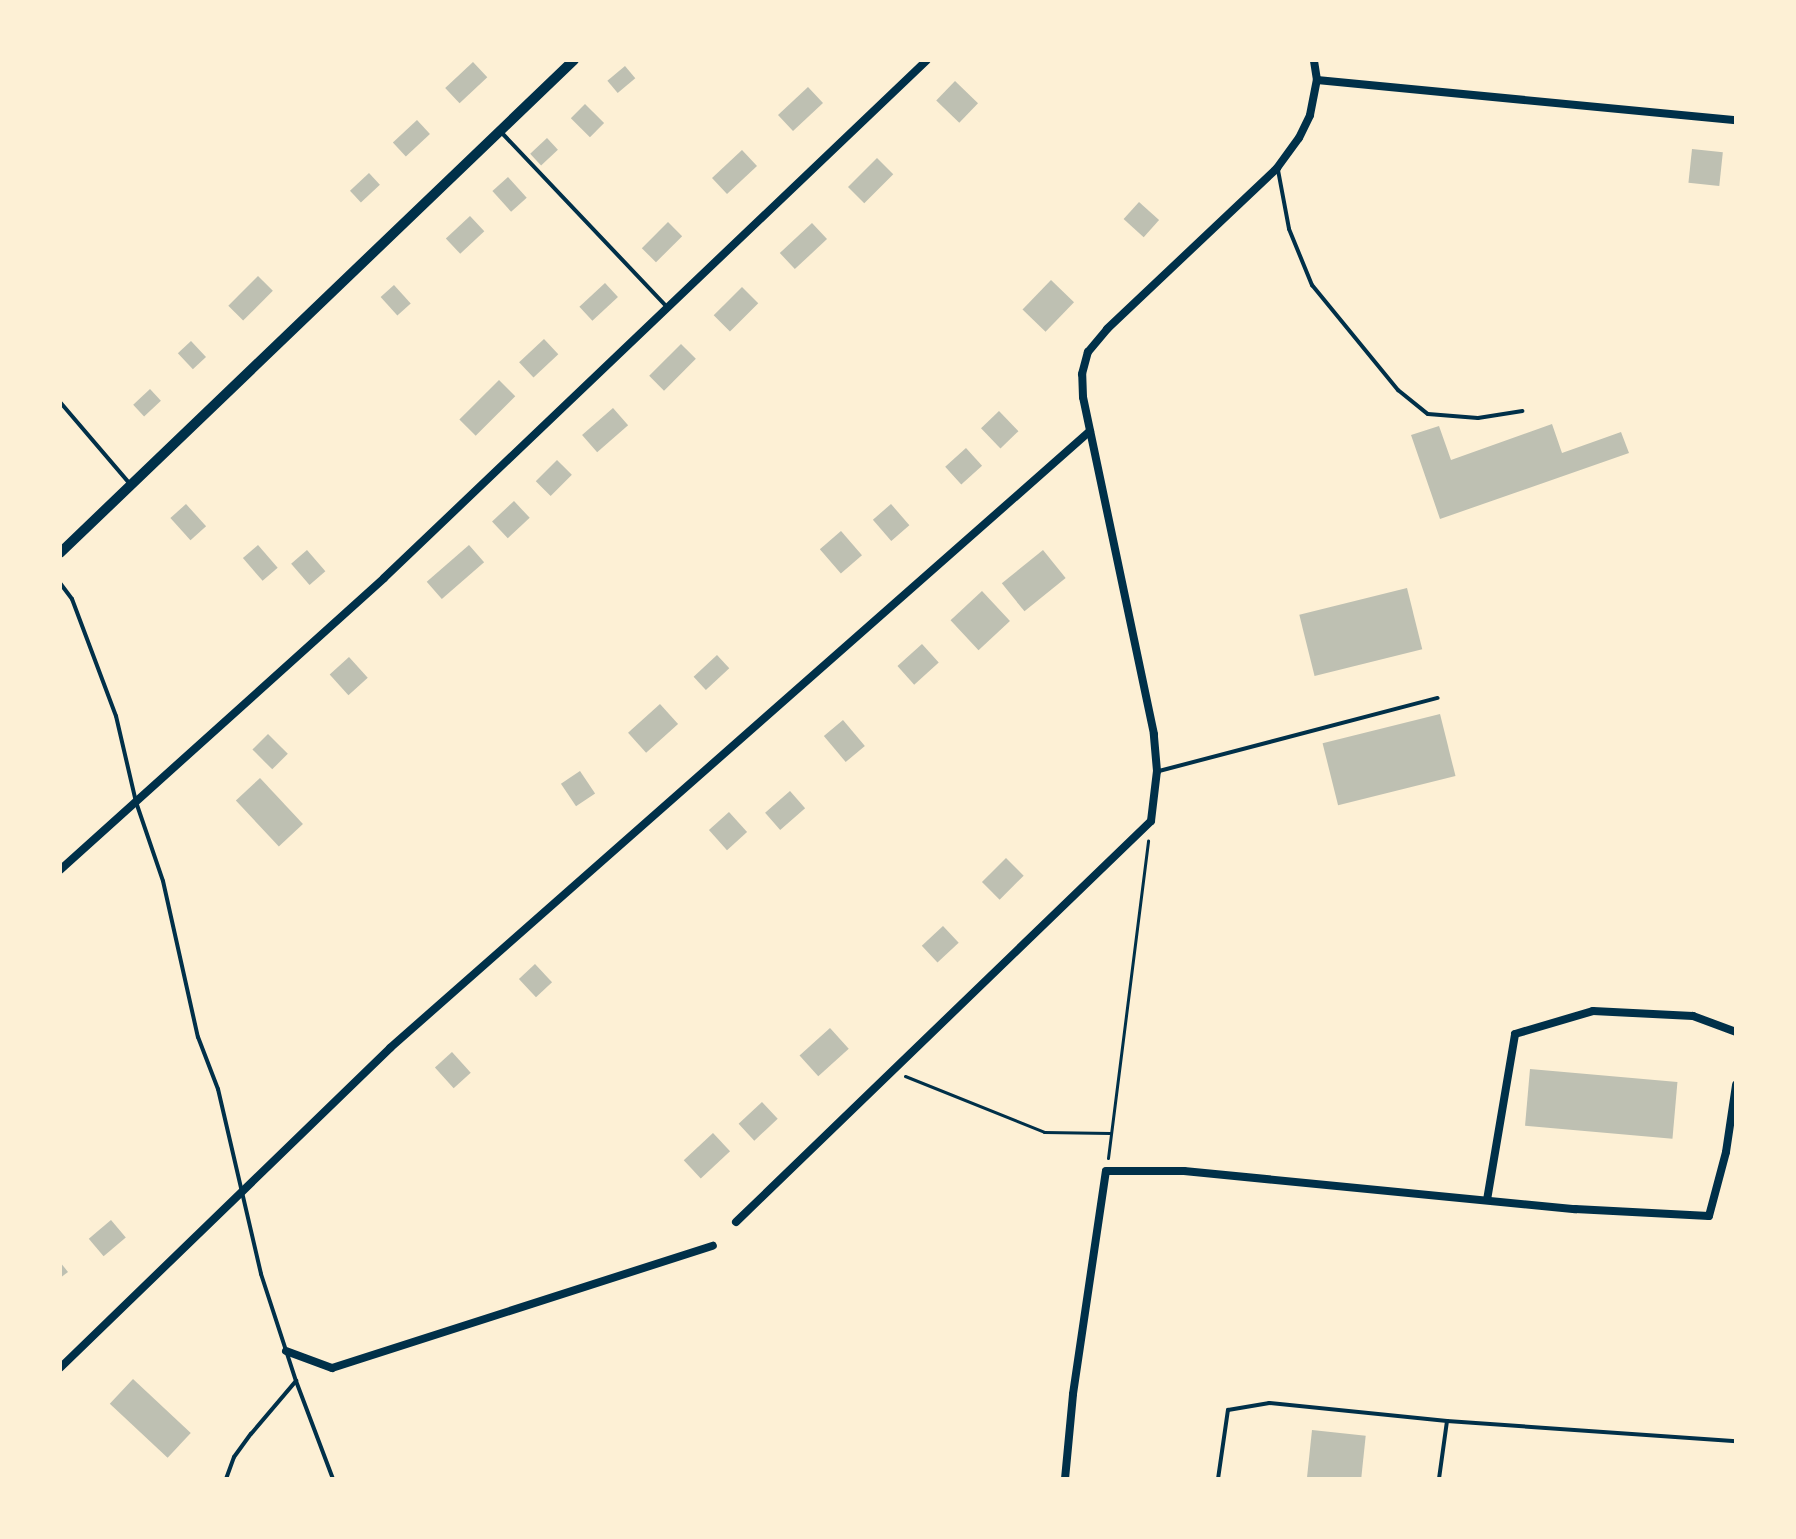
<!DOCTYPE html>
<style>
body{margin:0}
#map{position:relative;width:1796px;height:1539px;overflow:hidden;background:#fdf0d5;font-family:Montserrat,sans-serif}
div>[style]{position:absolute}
.building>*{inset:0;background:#bec0b2;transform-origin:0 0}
.path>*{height:3px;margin:-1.5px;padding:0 1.5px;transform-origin:1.5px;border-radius:1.5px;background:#003049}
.service>*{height:4px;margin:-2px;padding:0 2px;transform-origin:2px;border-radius:2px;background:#003049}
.minor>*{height:8px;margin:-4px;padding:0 4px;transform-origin:4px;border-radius:4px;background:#003049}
.tertiary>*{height:10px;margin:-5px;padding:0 5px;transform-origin:5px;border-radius:5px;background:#003049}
span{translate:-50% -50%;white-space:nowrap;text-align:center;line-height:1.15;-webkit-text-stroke:6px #fdf0d5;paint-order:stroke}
.frame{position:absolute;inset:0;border:62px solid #fdf0d5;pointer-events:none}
</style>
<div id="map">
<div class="building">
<div style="left:473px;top:62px;width:21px;height:38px;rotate:47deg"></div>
<div style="left:625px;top:66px;width:16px;height:23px;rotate:50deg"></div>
<div style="left:955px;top:81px;width:32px;height:27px;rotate:44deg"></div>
<div style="left:808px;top:87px;width:22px;height:41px;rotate:47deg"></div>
<div style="left:585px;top:104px;width:27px;height:20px;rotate:45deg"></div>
<div style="left:417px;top:120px;width:19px;height:33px;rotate:47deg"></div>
<div style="left:547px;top:138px;width:16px;height:23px;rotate:47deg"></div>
<div style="left:1692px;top:149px;width:31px;height:34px;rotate:6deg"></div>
<div style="left:742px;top:150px;width:22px;height:41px;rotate:47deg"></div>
<div style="left:877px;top:158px;width:23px;height:41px;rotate:45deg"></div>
<div style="left:369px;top:173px;width:16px;height:26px;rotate:47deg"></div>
<div style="left:508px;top:177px;width:28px;height:21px;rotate:48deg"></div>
<div style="left:1139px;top:202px;width:27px;height:23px;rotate:42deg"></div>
<div style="left:470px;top:216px;width:21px;height:33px;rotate:47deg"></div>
<div style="left:668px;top:222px;width:20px;height:37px;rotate:45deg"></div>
<div style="left:812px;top:223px;width:22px;height:44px;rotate:47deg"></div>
<div style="left:258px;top:276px;width:21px;height:42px;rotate:45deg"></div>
<div style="left:1051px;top:280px;width:32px;height:41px;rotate:44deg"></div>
<div style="left:605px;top:283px;width:19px;height:35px;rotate:47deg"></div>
<div style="left:394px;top:285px;width:25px;height:18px;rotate:48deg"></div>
<div style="left:742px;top:287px;width:23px;height:40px;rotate:45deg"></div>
<div style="left:544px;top:339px;width:21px;height:34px;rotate:47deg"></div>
<div style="left:191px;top:341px;width:22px;height:18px;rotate:47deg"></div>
<div style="left:681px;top:344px;width:21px;height:45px;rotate:45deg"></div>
<div style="left:499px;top:380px;width:23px;height:56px;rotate:45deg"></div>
<div style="left:150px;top:389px;width:16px;height:23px;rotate:47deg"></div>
<div style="left:613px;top:408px;width:23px;height:41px;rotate:49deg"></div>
<div style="left:999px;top:411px;width:28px;height:25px;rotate:46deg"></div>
<div style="clip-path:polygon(1552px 424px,1562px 453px,1621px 432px,1629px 453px,1440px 519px,1411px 435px,1439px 426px,1451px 460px)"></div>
<div style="left:966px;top:448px;width:24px;height:28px;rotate:48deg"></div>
<div style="left:557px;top:460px;width:21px;height:30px;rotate:45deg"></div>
<div style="left:514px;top:501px;width:23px;height:30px;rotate:47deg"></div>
<div style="left:186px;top:504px;width:30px;height:21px;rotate:48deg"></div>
<div style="left:891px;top:504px;width:28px;height:24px;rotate:49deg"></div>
<div style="left:841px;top:531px;width:32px;height:28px;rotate:49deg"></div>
<div style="left:258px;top:545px;width:30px;height:20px;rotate:49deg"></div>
<div style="left:469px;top:545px;width:23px;height:56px;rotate:49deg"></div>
<div style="left:307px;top:550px;width:28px;height:21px;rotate:49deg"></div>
<div style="left:1043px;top:550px;width:36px;height:53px;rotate:51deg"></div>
<div style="left:1407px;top:588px;width:63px;height:111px;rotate:76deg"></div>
<div style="left:982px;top:591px;width:41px;height:43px;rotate:47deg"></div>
<div style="left:922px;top:644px;width:25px;height:33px;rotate:48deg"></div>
<div style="left:717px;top:655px;width:18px;height:32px;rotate:47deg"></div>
<div style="left:349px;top:657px;width:28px;height:26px;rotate:48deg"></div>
<div style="left:660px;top:704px;width:27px;height:43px;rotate:48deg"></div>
<div style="left:1440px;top:714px;width:64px;height:121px;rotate:76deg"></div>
<div style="left:843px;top:720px;width:34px;height:25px;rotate:50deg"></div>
<div style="left:268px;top:734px;width:28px;height:22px;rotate:45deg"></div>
<div style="left:580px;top:771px;width:27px;height:23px;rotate:56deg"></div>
<div style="left:260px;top:778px;width:63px;height:33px;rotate:47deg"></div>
<div style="left:790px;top:791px;width:23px;height:33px;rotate:49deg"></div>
<div style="left:729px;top:812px;width:27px;height:27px;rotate:48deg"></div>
<div style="left:1006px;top:858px;width:25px;height:34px;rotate:45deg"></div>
<div style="left:943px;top:926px;width:23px;height:29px;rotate:47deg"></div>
<div style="left:535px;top:964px;width:25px;height:22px;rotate:47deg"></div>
<div style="left:830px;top:1028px;width:28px;height:41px;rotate:48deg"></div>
<div style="left:452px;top:1052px;width:28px;height:23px;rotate:48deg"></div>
<div style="left:1530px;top:1069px;width:148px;height:57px;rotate:5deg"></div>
<div style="left:762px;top:1102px;width:23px;height:32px;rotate:47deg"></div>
<div style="left:713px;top:1133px;width:25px;height:40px;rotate:47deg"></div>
<div style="left:111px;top:1220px;width:23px;height:29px;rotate:50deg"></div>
<div style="clip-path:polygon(60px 1262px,68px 1272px,60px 1278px)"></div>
<div style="left:133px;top:1379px;width:79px;height:34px;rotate:43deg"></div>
<div style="left:1312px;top:1430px;width:54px;height:49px;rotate:6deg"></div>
</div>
<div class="path">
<div style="left:905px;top:1076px;width:150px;rotate:21.9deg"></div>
<div style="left:1044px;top:1132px;width:66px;rotate:0.9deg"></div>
<div style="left:1108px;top:1158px;width:320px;rotate:-82.8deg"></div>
</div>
<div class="service">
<div style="left:501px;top:132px;width:241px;rotate:46.5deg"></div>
<div style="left:1278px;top:170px;width:60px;rotate:79.4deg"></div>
<div style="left:1289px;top:229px;width:61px;rotate:67.7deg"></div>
<div style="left:1312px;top:285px;width:136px;rotate:50.7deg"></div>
<div style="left:1398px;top:390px;width:38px;rotate:39deg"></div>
<div style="left:1428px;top:414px;width:50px;rotate:4.6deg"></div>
<div style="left:1478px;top:418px;width:45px;rotate:-9deg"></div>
<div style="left:60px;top:402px;width:109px;rotate:49.5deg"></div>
<div style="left:60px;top:583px;width:20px;rotate:53deg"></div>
<div style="left:72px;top:599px;width:125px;rotate:69.4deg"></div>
<div style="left:116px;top:716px;width:88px;rotate:76.9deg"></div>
<div style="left:136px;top:802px;width:83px;rotate:71.1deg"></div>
<div style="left:163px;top:881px;width:160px;rotate:77.4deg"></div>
<div style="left:198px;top:1037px;width:56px;rotate:69deg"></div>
<div style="left:218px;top:1089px;width:190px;rotate:76.9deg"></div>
<div style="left:261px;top:1274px;width:113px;rotate:71.9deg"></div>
<div style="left:296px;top:1381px;width:105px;rotate:69.3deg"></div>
<div style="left:1159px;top:771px;width:288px;rotate:-14.7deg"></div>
<div style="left:1447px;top:1421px;width:290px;rotate:4deg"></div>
<div style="left:226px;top:1479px;width:23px;rotate:-70deg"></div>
<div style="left:234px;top:1457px;width:29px;rotate:-54deg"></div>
<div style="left:251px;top:1434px;width:70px;rotate:-49.7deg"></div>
<div style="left:1218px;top:1479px;width:70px;rotate:-81.8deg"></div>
<div style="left:1228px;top:1410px;width:42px;rotate:-9.7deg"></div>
<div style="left:1269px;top:1403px;width:179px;rotate:5.8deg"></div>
<div style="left:1447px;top:1421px;width:59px;rotate:97.9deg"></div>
</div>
<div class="minor">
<div style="left:1317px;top:80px;width:421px;rotate:5.5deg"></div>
<div style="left:60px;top:870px;width:436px;rotate:-42deg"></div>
<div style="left:384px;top:578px;width:750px;rotate:-43.65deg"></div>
<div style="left:1487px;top:1200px;width:168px;rotate:-80.4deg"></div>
<div style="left:1515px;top:1034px;width:81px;rotate:-16.4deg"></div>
<div style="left:1593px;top:1011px;width:100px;rotate:2.9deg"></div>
<div style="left:1693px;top:1016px;width:46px;rotate:20.4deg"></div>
<div style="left:736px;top:1222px;width:577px;rotate:-44.02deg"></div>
<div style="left:1151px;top:821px;width:50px;rotate:-83.2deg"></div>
<div style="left:1157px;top:771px;width:37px;rotate:-95deg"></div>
<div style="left:1154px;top:734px;width:344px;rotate:-101.9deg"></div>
<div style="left:1083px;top:397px;width:23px;rotate:-92deg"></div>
<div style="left:1082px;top:374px;width:23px;rotate:-75deg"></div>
<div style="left:1088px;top:352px;width:30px;rotate:-50deg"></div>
<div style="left:1107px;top:329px;width:234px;rotate:-43.4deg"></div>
<div style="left:1277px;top:168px;width:37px;rotate:-54deg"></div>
<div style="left:1299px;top:138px;width:25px;rotate:-64deg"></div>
<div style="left:1310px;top:115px;width:36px;rotate:-79deg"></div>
<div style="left:1317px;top:80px;width:20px;rotate:-99deg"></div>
<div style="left:286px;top:1351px;width:49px;rotate:20.3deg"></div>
<div style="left:332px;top:1368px;width:400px;rotate:-17.8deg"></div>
<div style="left:60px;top:1368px;width:460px;rotate:-44.1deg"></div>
<div style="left:390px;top:1048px;width:933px;rotate:-41.39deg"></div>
<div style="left:1065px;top:1479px;width:85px;rotate:-84.6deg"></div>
<div style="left:1073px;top:1394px;width:225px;rotate:-81.6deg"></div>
<div style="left:1106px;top:1171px;width:78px"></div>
<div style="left:1184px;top:1171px;width:393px;rotate:5.6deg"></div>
<div style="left:1575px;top:1209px;width:134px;rotate:3deg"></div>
<div style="left:1709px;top:1216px;width:66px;rotate:-75.1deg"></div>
<div style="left:1726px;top:1152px;width:68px;rotate:-81.5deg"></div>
</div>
<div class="tertiary">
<div style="left:60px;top:553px;width:712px;rotate:-43.81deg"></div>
</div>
<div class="frame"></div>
</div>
